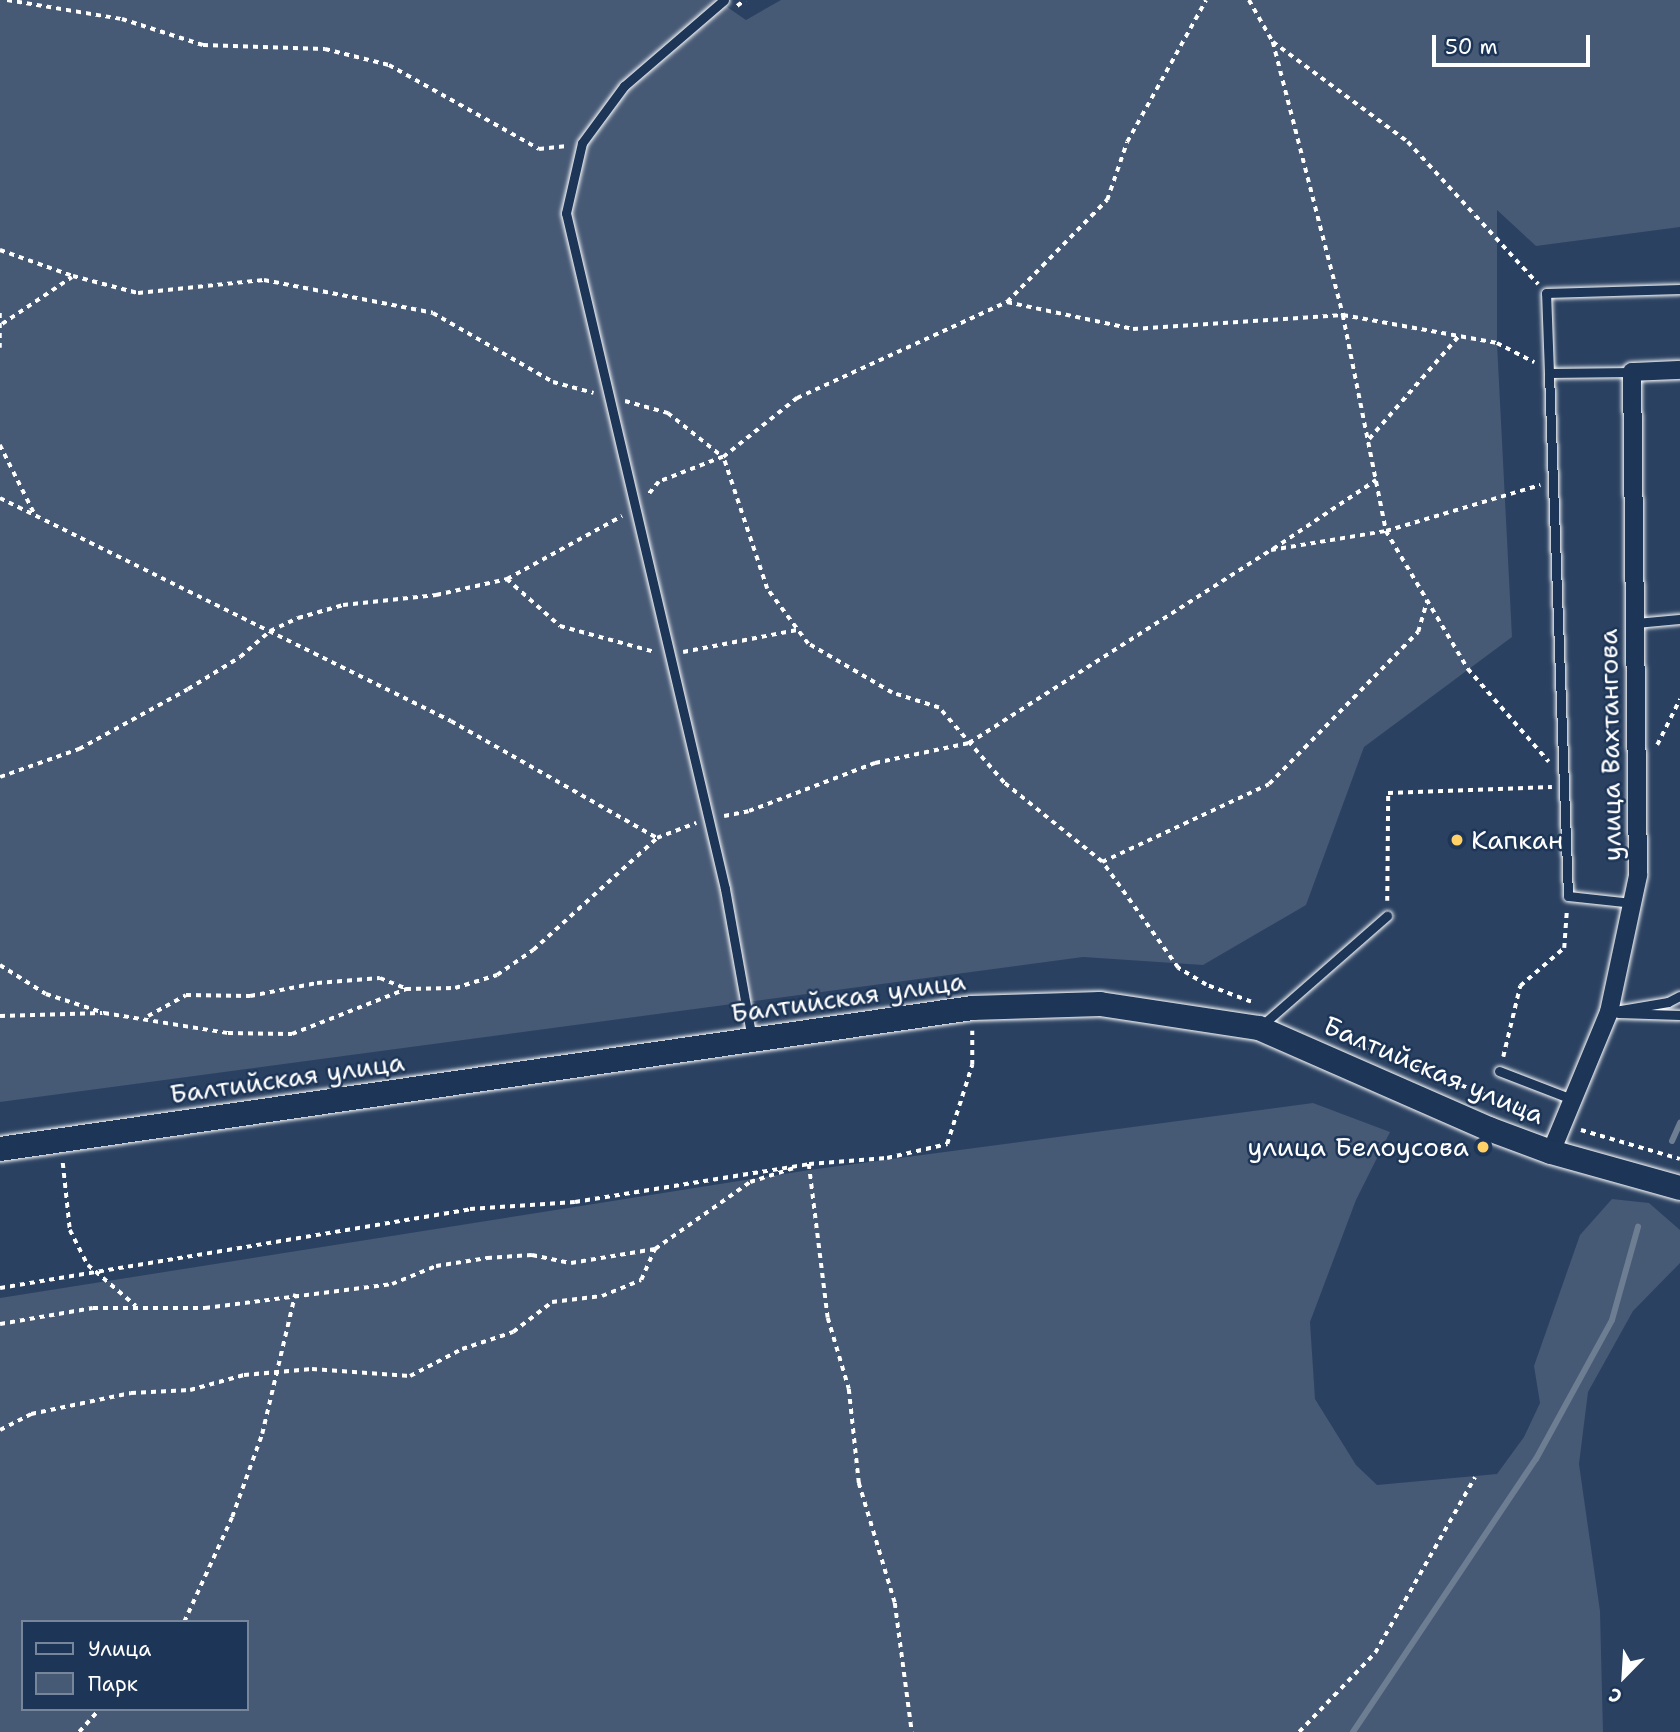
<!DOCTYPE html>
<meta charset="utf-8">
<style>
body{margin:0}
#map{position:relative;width:1680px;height:1732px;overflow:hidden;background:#2a4161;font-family:"Shantell Sans",sans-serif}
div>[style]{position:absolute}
.green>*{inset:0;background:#465975}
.stream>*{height:6px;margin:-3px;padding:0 3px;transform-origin:3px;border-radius:3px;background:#6d7d92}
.path>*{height:3.5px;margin-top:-1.75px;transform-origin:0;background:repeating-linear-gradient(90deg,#fff 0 5px,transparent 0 10px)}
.roads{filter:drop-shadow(0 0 2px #fff) drop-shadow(0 0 2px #fff)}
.lane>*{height:9px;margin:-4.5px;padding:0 4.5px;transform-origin:4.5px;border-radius:4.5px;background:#1d3557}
.street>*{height:18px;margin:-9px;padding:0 9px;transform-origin:9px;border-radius:9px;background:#1d3557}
.secondary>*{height:24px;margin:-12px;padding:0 12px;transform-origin:12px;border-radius:12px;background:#1d3557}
.dots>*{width:19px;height:19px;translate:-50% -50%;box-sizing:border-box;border:4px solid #1d3557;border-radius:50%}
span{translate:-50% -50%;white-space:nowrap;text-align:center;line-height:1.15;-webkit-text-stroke:5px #1d3557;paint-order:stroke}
.street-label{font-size:26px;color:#fff}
.poi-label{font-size:26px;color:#fff}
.left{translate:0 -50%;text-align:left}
.right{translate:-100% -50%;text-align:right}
.legend{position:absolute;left:21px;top:1620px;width:228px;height:91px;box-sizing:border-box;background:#1d3557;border:2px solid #77869a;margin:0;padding:9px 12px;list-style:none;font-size:21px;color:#fff}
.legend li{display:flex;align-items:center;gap:14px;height:35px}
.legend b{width:35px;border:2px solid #77869a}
.north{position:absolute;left:1589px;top:1641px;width:70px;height:70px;-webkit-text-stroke:5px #1d3557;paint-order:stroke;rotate:204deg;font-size:19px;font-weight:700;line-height:28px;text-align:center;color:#fff}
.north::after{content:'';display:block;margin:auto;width:24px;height:32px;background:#fff;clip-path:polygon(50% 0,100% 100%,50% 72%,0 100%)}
.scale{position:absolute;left:1432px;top:35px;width:158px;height:32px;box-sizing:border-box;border:4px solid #fff;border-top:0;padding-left:9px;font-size:21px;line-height:24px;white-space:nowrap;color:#fff;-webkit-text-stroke:5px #1d3557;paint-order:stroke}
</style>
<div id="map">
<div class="green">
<div style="clip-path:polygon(0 0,717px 0,746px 20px,781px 0,1680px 0,1680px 227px,1536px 246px,1497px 210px,1497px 343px,1512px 637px,1364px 747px,1306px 905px,1203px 965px,1083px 957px,0 1102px)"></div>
<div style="clip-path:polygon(evenodd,1313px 1103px,1390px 1132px,1356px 1200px,1310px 1322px,1315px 1399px,1356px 1465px,1377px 1485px,1497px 1474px,1524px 1437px,1540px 1403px,1534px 1366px,1580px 1235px,1612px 1199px,1649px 1203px,1680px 1230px,1680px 1263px,1633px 1311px,1588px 1392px,1579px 1464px,1600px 1611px,1603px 1732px,0 1732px,0 1298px,809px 1170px,1313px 1103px,23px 1622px,247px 1622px,247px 1709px,23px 1709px,23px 1622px)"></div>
</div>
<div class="stream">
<div style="left:1672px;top:1141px;width:20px;rotate:-66deg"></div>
<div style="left:1353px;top:1732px;width:329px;rotate:-56.2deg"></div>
<div style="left:1536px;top:1459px;width:158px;rotate:-61.3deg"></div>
<div style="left:1612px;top:1320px;width:97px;rotate:-74.4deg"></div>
</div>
<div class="path">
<div style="left:7px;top:0;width:117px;rotate:9.4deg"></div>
<div style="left:122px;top:19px;width:85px;rotate:17.8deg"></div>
<div style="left:203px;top:45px;width:122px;rotate:1.9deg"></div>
<div style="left:325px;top:49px;width:66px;rotate:14deg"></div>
<div style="left:389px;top:65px;width:172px;rotate:29.2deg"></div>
<div style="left:539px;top:149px;width:28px;rotate:-6deg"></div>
<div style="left:1249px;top:0;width:48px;rotate:60.3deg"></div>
<div style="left:1273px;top:42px;width:168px;rotate:36.5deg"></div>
<div style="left:1408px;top:142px;width:193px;rotate:47.5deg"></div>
<div style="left:737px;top:6px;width:10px;rotate:-37deg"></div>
<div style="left:1273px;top:42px;width:282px;rotate:75.6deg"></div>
<div style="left:1343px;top:315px;width:220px;rotate:78.7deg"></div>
<div style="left:1386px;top:531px;width:161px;rotate:59.3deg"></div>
<div style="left:1468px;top:669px;width:123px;rotate:48.9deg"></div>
<div style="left:0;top:250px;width:77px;rotate:19.6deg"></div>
<div style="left:73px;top:276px;width:67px;rotate:14.7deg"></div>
<div style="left:138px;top:293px;width:127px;rotate:-5.9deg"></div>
<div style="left:264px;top:280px;width:172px;rotate:11deg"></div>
<div style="left:433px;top:313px;width:138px;rotate:29.9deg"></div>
<div style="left:553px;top:382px;width:42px;rotate:15deg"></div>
<div style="left:1007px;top:302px;width:143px;rotate:-45.6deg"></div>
<div style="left:1107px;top:200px;width:61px;rotate:-71deg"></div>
<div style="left:1127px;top:142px;width:162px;rotate:-60.9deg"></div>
<div style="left:0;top:313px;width:35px;rotate:90deg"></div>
<div style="left:2px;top:324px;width:84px;rotate:-33.9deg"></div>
<div style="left:625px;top:401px;width:45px;rotate:15.6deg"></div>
<div style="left:668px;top:413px;width:70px;rotate:38.7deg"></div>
<div style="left:723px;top:457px;width:69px;rotate:158.7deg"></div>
<div style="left:659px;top:482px;width:19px;rotate:129deg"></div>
<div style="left:1369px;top:439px;width:137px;rotate:-48.9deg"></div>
<div style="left:0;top:445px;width:78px;rotate:63.4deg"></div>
<div style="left:0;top:498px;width:503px;rotate:26.31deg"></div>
<div style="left:451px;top:721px;width:237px;rotate:29.6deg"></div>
<div style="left:657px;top:838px;width:42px;rotate:-21deg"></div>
<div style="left:1273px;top:549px;width:124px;rotate:-33.8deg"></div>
<div style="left:507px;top:579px;width:71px;rotate:41.6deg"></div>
<div style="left:560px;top:626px;width:98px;rotate:15.3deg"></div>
<div style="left:683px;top:652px;width:116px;rotate:-10.9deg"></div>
<div style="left:1657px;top:745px;width:51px;rotate:-63.4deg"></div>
<div style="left:0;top:777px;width:84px;rotate:-19.5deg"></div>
<div style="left:79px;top:749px;width:124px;rotate:-28.8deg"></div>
<div style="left:188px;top:689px;width:61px;rotate:-31.6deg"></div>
<div style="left:240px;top:657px;width:40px;rotate:-41deg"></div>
<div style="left:270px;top:631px;width:31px;rotate:-25deg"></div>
<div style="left:298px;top:618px;width:47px;rotate:-16.1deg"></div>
<div style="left:343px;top:605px;width:94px;rotate:-6.1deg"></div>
<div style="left:436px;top:595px;width:73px;rotate:-12.7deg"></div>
<div style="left:507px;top:579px;width:131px;rotate:-28.7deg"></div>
<div style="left:724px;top:816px;width:25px;rotate:-11deg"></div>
<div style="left:749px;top:811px;width:135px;rotate:-20.9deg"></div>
<div style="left:875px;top:763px;width:96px;rotate:-12deg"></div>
<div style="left:969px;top:743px;width:358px;rotate:-32.6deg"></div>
<div style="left:1271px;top:550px;width:117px;rotate:-9.4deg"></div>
<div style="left:1386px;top:531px;width:161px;rotate:-16.6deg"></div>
<div style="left:1102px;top:862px;width:184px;rotate:-25deg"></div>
<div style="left:1269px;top:784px;width:213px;rotate:-45.6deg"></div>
<div style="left:1418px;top:632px;width:33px;rotate:-74deg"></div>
<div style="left:1387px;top:901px;width:108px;rotate:-89.5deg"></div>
<div style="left:1388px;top:793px;width:164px;rotate:-2.1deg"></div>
<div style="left:0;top:965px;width:54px;rotate:32.2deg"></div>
<div style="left:46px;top:994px;width:61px;rotate:18.1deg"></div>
<div style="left:104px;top:1013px;width:126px;rotate:9.2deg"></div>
<div style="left:228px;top:1033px;width:64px;rotate:0.9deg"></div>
<div style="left:292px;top:1034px;width:123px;rotate:-21.5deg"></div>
<div style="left:406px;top:989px;width:49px;rotate:-1.2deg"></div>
<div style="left:455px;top:988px;width:44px;rotate:-17.2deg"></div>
<div style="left:497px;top:975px;width:44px;rotate:-34.8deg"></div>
<div style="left:533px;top:950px;width:167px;rotate:-42.1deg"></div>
<div style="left:1251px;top:1002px;width:48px;rotate:-159.3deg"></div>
<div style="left:1206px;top:985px;width:33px;rotate:-149deg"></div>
<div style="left:1178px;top:968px;width:130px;rotate:-125.6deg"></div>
<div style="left:1102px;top:862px;width:126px;rotate:-141.1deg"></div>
<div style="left:1004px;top:783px;width:99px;rotate:-130.9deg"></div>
<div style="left:939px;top:708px;width:49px;rotate:-162.3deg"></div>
<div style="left:892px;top:693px;width:97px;rotate:-149.7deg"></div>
<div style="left:808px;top:644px;width:69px;rotate:-126.7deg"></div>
<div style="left:767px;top:589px;width:139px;rotate:-108.4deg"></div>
<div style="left:723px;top:457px;width:95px;rotate:-38.6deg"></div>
<div style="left:797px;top:398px;width:231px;rotate:-24.6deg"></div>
<div style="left:1007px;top:302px;width:129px;rotate:12.1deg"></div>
<div style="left:1133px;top:329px;width:210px;rotate:-3.8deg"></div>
<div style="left:1343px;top:315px;width:157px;rotate:10.3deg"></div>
<div style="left:1497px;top:343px;width:42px;rotate:27.2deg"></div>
<div style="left:0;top:1016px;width:102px;rotate:-1.7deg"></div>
<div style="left:148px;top:1016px;width:43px;rotate:-28.9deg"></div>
<div style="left:186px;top:995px;width:64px;rotate:0.9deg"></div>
<div style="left:250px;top:996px;width:68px;rotate:-11deg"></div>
<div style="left:317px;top:983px;width:63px;rotate:-4.5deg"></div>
<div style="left:380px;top:978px;width:27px;rotate:22deg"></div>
<div style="left:1359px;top:1045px;width:199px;rotate:21.5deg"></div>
<div style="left:1503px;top:1057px;width:73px;rotate:-76.5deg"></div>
<div style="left:1520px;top:986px;width:58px;rotate:-40.8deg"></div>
<div style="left:1564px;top:948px;width:39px;rotate:-86deg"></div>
<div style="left:1581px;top:1130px;width:103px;rotate:16.3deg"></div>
<div style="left:63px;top:1163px;width:67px;rotate:84deg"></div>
<div style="left:70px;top:1230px;width:39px;rotate:63deg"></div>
<div style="left:88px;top:1265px;width:63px;rotate:40.5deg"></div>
<div style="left:809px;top:1164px;width:155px;rotate:83deg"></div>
<div style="left:828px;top:1318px;width:74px;rotate:73.5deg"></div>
<div style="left:849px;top:1389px;width:95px;rotate:83.9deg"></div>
<div style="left:859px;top:1483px;width:125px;rotate:73.3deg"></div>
<div style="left:895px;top:1603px;width:130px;rotate:82.5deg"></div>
<div style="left:0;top:1288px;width:477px;rotate:-9.5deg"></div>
<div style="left:470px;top:1209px;width:105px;rotate:-3.8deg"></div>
<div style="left:575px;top:1202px;width:237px;rotate:-9.2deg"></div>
<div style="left:809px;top:1164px;width:78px;rotate:-4.4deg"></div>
<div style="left:887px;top:1158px;width:62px;rotate:-13.1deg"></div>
<div style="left:947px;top:1144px;width:83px;rotate:-72.4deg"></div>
<div style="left:972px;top:1065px;width:34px;rotate:-90deg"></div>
<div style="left:0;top:1324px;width:94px;rotate:-9.8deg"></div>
<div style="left:93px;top:1308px;width:112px"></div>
<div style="left:205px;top:1308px;width:189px;rotate:-7.3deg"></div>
<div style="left:392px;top:1284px;width:48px;rotate:-22.2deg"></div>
<div style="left:436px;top:1266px;width:52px;rotate:-8.9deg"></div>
<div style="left:487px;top:1258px;width:45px;rotate:-3.8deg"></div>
<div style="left:532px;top:1255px;width:40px;rotate:12deg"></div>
<div style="left:571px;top:1263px;width:85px;rotate:-9.5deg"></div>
<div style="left:655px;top:1249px;width:116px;rotate:-35.2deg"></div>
<div style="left:750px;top:1182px;width:49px;rotate:-17.7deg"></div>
<div style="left:0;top:1430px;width:35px;rotate:-27deg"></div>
<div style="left:31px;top:1414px;width:102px;rotate:-11.9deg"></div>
<div style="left:131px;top:1393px;width:59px;rotate:-2.9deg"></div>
<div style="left:190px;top:1390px;width:56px;rotate:-15.5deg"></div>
<div style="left:244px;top:1375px;width:68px;rotate:-5deg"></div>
<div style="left:312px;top:1369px;width:98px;rotate:4.1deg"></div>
<div style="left:410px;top:1376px;width:59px;rotate:-27.4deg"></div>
<div style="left:462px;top:1349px;width:54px;rotate:-18.4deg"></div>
<div style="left:513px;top:1332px;width:49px;rotate:-37.6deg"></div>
<div style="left:552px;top:1302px;width:50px;rotate:-6.8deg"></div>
<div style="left:602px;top:1296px;width:42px;rotate:-22.3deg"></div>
<div style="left:641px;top:1280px;width:34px;rotate:-66deg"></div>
<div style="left:184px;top:1622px;width:115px;rotate:-65.4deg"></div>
<div style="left:232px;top:1517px;width:88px;rotate:-70.1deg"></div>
<div style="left:262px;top:1434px;width:144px;rotate:-76.7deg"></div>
<div style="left:79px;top:1732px;width:31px;rotate:-48deg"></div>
<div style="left:1299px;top:1732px;width:110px;rotate:-46.1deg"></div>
<div style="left:1375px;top:1653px;width:202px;rotate:-60.4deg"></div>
</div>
<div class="roads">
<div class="lane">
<div style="left:724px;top:0;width:132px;rotate:139.3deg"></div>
<div style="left:624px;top:86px;width:71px;rotate:126.4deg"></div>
<div style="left:582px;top:143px;width:72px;rotate:102.9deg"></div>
<div style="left:566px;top:213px;width:694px;rotate:76.76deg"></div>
<div style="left:725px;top:889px;width:152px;rotate:79.8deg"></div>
<div style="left:1632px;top:372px;width:83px;rotate:179.3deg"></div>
<div style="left:1549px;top:373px;width:80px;rotate:-92.1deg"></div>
<div style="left:1546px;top:293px;width:134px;rotate:-1.7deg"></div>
<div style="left:1549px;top:373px;width:523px;rotate:87.92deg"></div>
<div style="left:1568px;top:896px;width:64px;rotate:6.2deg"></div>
<div style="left:1635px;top:623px;width:45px;rotate:-5.1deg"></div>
<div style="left:1609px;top:1012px;width:60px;rotate:-9.6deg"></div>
<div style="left:1668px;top:1002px;width:13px;rotate:-27deg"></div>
<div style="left:1618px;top:1013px;width:62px;rotate:1.8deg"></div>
<div style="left:1260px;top:1027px;width:169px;rotate:-41.2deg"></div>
<div style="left:1499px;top:1071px;width:80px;rotate:21.1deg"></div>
</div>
<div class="street">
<div style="left:1551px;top:1152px;width:152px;rotate:-67.5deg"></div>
<div style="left:1609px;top:1012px;width:140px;rotate:-78deg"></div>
<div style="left:1638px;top:875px;width:503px;rotate:-90.68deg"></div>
<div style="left:1632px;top:372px;width:48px;rotate:-2.4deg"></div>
</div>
<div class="secondary">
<div style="left:0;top:1149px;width:982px;rotate:-8.25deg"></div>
<div style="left:972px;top:1008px;width:128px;rotate:-1.8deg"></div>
<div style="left:1100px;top:1004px;width:161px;rotate:8.6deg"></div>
<div style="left:1259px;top:1028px;width:251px;rotate:23.7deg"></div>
<div style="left:1489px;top:1129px;width:66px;rotate:20.4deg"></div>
<div style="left:1551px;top:1152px;width:134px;rotate:15.6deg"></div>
</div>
</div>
<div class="dots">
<div style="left:1457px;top:840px;background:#ffd166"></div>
<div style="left:1483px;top:1147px;background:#ffd166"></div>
</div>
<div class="street-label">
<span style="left:1610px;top:745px;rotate:-91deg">улица Вахтангова</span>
<span style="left:848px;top:997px;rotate:-8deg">Балтийская улица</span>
<span style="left:1434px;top:1070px;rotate:23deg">Балтийская улица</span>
<span style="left:287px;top:1078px;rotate:-8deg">Балтийская улица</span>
</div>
<div class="poi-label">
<span class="left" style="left:1471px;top:840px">Капкан</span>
<span class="right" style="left:1469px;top:1147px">улица Белоусова</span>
</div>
<ul class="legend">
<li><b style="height:9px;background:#1d3557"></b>Улица</li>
<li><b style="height:19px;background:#465975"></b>Парк</li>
</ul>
<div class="north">С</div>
<div class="scale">50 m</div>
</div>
